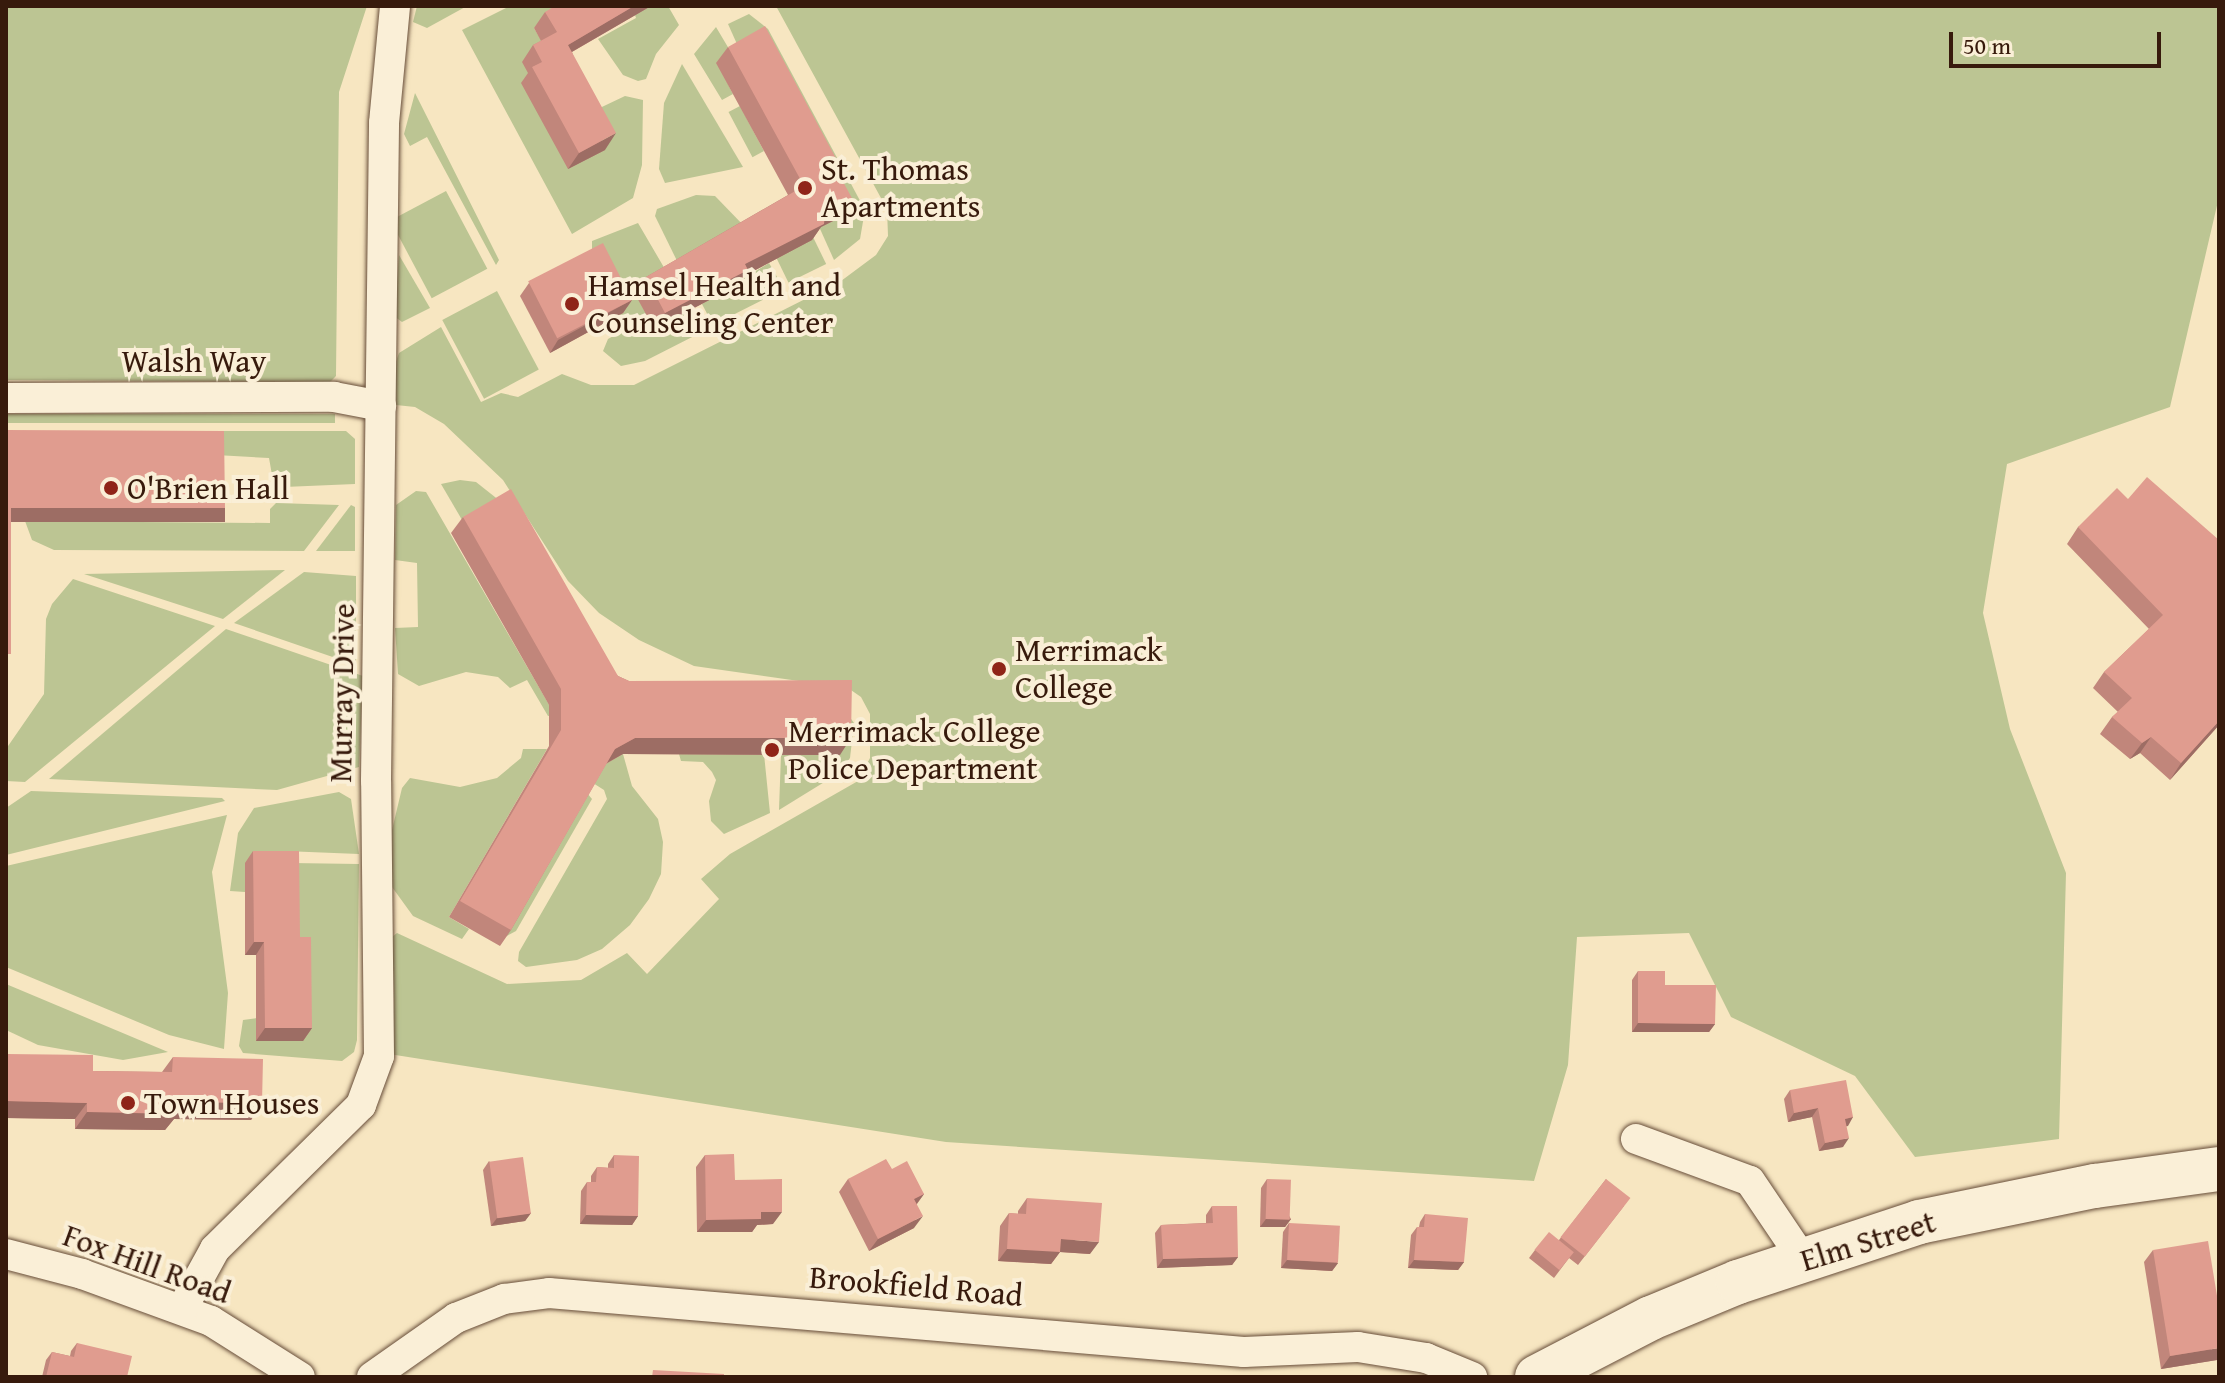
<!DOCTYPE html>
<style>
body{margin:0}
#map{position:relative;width:2225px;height:1383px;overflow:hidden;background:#f7e6c1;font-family:"Gentium Book Plus",serif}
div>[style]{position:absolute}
.green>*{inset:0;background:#bcc593;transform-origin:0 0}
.roads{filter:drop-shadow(0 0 2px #674d39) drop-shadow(0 0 2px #674d39)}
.street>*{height:30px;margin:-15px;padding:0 15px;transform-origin:15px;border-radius:15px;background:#faefd7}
.secondary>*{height:44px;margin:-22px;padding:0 22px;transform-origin:22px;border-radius:22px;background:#faefd7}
.wall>*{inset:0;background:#c1867b}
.shaded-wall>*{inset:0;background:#9d6d64;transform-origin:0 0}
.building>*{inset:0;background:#e09c8f;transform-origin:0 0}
.dots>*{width:22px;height:22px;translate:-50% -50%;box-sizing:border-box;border:4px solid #faefd7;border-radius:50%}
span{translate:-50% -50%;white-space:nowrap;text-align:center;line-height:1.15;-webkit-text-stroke:8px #faefd7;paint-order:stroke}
.poi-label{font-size:32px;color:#371a0c}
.left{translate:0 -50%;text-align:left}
.street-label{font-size:32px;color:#371a0c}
.frame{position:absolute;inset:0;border:8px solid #371a0c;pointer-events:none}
.scale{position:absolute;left:1949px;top:32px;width:212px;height:36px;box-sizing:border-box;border:4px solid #371a0c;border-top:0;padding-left:10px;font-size:24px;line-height:28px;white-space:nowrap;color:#371a0c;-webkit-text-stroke:6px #faefd7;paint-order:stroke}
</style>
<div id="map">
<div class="green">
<div style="clip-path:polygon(6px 6px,367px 6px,339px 92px,336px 376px,330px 382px,6px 380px)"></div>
<div style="clip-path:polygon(417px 6px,467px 6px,427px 28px,413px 22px)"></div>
<div style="clip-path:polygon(510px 6px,572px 6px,534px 28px,585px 115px,625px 96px,643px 100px,642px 165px,633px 198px,572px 234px,462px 30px)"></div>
<div style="clip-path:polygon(646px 6px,668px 6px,679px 25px,656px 54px,646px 79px,638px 81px,623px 75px,598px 39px,636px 18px,634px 12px)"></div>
<div style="clip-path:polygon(776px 6px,2219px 6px,2219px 197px,2170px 407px,2007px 464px,1983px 613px,2010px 729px,2066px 873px,2059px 1139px,1915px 1157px,1855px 1076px,1731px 1017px,1689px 933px,1577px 937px,1568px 1065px,1534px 1181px,946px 1142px,389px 1054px,394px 1002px,392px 937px,397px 933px,507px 984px,581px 980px,627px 953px,647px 974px,719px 899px,701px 879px,730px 854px,858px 781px,870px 758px,870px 714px,861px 697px,848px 688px,694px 666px,639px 640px,599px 613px,568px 581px,503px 480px,444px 424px,415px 407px,396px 405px,394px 367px,399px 353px,441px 327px,481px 402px,501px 393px,518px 397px,562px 374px,591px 385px,634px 385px,841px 281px,876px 255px,888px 236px,887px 209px)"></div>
<div style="clip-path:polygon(749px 14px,768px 29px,865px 210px,860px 239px,834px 260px,728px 24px)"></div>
<div style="clip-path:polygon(716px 27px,732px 54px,717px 63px,733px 94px,722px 100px,694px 54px)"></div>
<div style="clip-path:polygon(682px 64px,743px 167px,665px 183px,659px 169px,664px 103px)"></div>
<div style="clip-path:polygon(415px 93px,499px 260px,496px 265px,427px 137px,410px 146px,404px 134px)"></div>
<div style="left:740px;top:106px;width:51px;height:13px;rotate:62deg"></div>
<div style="left:446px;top:191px;width:88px;height:63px;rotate:62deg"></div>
<div style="clip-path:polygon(696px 195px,715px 196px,746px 228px,681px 269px,655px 216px,657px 209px)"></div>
<div style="clip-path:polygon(638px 223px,669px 276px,653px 329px,689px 311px,702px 332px,645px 361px,621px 366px,603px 351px,608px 339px,622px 331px,592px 257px,592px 241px)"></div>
<div style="left:813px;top:237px;width:30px;height:42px;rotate:64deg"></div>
<div style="clip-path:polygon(399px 255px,430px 308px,402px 322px,394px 316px)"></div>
<div style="clip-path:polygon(769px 263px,784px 289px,713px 325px,702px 304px)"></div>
<div style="left:497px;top:291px;width:89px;height:62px;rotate:62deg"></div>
<div style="left:6px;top:414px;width:329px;height:9px"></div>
<div style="clip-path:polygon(202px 431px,346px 431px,355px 439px,355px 484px,284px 487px,272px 475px,269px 458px,216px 455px)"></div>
<div style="clip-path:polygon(460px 480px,476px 482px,500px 501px,465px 525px,441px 484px)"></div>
<div style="clip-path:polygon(416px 491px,426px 492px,555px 715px,548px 716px,527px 680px,510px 688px,498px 677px,466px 672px,419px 686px,398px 674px,395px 628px,418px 627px,417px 563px,395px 560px,396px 505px)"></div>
<div style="clip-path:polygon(276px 503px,339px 505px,304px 551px,54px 550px,32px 540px,25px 521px,270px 523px,270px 509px)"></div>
<div style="clip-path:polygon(351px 505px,355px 507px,355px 551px,316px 551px)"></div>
<div style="clip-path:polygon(285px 570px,223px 619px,84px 574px)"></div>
<div style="clip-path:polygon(304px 572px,356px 576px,356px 665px,234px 623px)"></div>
<div style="clip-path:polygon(73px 579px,215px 626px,25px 782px,6px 781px,6px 749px,44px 694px,46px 619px,52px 604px)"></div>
<div style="clip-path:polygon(226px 629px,363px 676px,359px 767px,277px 790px,49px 779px)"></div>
<div style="clip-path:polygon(844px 709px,854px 723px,850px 758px,839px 773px,779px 810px,781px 754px)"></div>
<div style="clip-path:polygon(523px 749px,547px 749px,449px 917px,469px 929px,462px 939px,413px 916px,392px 887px,392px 830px,402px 788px,410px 778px,460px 787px,497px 778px,521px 758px)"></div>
<div style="clip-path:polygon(623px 754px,632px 786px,658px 819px,663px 842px,661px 874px,649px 899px,630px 925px,602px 949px,577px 960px,526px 967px,518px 961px,519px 952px,607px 799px,604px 790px,593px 783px,603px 765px)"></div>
<div style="clip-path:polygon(679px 754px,764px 754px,770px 813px,724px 834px,711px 821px,709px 801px,716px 780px,712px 772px,703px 762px,681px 761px)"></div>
<div style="clip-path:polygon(31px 791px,222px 798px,225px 801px,6px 855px,6px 808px)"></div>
<div style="clip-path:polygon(339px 792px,351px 799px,359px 854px,284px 851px,245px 864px,245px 892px,230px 891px,238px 833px,254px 808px)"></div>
<div style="clip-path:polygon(587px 793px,592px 799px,516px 931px,505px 937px)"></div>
<div style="clip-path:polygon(227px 815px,212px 872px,228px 993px,224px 1049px,169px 1035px,6px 967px,6px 866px)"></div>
<div style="clip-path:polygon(291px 863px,359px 864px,357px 1040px,354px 1052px,342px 1061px,243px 1053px,239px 1046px,243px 1020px,257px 1018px,291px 950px)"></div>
<div style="clip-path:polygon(6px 984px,168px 1052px,123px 1060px,38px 1045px,6px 1030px)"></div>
</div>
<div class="roads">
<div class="street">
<div style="left:6px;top:398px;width:328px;rotate:-0.2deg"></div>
<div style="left:334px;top:397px;width:48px;rotate:10.8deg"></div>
<div style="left:1636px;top:1139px;width:121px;rotate:20.2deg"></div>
<div style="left:1750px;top:1181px;width:97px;rotate:56deg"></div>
<div style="left:6px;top:1254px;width:79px;rotate:14.7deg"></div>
<div style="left:82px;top:1274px;width:137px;rotate:20deg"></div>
<div style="left:211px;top:1321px;width:105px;rotate:32.2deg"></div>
<div style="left:182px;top:1309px;width:68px;rotate:-61.2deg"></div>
<div style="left:215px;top:1249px;width:205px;rotate:-44.6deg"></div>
<div style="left:361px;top:1105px;width:52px;rotate:-69.8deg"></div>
<div style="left:379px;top:1056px;width:275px;rotate:-90.6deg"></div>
<div style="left:376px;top:781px;width:658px;rotate:-89.3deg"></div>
<div style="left:384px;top:123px;width:118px;rotate:-84.6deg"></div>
<div style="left:372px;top:1377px;width:103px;rotate:-35.1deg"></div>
<div style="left:456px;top:1318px;width:52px;rotate:-21.6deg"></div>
<div style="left:504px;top:1299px;width:45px;rotate:-7.6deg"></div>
<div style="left:549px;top:1293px;width:697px;rotate:4.85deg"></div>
<div style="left:1244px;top:1352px;width:114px;rotate:-2.5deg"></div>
<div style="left:1358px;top:1347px;width:69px;rotate:9.2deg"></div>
<div style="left:1426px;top:1358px;width:50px;rotate:22.4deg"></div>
</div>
<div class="secondary">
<div style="left:1537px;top:1377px;width:128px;rotate:-27.4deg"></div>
<div style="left:1651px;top:1318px;width:94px;rotate:-22.5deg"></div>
<div style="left:1738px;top:1282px;width:191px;rotate:-18.3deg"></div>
<div style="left:1919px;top:1222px;width:180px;rotate:-11.6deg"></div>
<div style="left:2095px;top:1186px;width:125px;rotate:-7.8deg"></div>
</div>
</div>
<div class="wall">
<div style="clip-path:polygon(651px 6px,572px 52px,605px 150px,568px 169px,521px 83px,528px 73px,522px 62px,533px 45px,541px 41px,534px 28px,545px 12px)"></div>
<div style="clip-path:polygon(728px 47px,839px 164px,836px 169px,841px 217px,821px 227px,812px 240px,744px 276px,736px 286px,654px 329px,635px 294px,646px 277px,788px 195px,716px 63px)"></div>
<div style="clip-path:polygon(529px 283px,632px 300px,623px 313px,550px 353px,520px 296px)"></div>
<div style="clip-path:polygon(2128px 499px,2219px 725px,2170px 780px,2140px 753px,2130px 759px,2100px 734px,2112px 717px,2118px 712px,2093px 688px,2104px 672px,2149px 629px,2067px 544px,2078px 527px)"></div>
<div style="clip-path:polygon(463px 517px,618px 676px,629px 681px,840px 755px,623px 754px,606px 764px,511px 930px,500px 946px,449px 917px,549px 746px,549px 705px,451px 533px)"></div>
<div style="clip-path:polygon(253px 851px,300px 937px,312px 1028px,303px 1041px,256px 1041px,256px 955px,245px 955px,245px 863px)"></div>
<div style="clip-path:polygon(1638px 971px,1665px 985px,1715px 1024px,1709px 1032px,1632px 1032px,1632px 980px)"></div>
<div style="clip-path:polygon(6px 1054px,93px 1071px,162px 1072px,173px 1057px,262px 1103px,251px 1120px,174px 1119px,165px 1130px,75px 1129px,75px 1119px,6px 1118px)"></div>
<div style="clip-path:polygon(1790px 1090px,1853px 1117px,1846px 1126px,1843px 1147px,1819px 1151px,1812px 1117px,1788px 1122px,1784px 1099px)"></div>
<div style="clip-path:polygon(614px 1155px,638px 1216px,632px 1225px,580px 1224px,581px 1191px,587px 1182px,591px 1182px,591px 1176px,597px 1167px,608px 1168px,608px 1164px)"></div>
<div style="clip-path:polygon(705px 1155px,735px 1180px,773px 1224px,757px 1225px,752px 1232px,697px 1232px,696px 1167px)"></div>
<div style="clip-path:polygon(489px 1161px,531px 1213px,525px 1221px,491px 1226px,483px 1170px)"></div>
<div style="clip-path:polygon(892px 1169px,924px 1194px,917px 1204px,914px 1228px,869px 1251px,839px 1192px,848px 1179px)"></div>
<div style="clip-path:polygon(1267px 1179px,1291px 1219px,1285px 1227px,1260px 1227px,1261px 1188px)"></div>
<div style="clip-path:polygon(1606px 1179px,1624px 1206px,1578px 1265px,1569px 1258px,1554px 1278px,1529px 1258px,1535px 1250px,1559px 1240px)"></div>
<div style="clip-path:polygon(1027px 1198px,1090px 1254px,1060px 1252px,1051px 1264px,998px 1261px,1000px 1226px,1009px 1213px,1018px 1214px,1018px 1211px)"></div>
<div style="clip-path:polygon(1212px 1206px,1238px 1257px,1232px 1265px,1157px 1268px,1155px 1233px,1161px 1225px,1206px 1223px,1206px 1215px)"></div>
<div style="clip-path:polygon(1425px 1214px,1464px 1262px,1458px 1270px,1408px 1268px,1411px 1235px,1417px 1227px,1419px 1227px,1420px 1222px)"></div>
<div style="clip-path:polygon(1289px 1223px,1338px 1263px,1332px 1271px,1281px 1268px,1283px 1232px)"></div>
<div style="clip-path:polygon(2153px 1250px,2217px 1360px,2161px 1369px,2144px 1262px)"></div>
<div style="clip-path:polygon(77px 1343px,127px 1377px,42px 1377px,46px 1360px,52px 1352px,70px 1356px,71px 1351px)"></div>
</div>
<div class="shaded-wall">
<div style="clip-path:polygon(634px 6px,651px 6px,556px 61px,568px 45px)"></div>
<div style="clip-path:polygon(616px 133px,605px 150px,568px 169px,579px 153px)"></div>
<div style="clip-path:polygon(853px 200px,841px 217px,821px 227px,812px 240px,744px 276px,736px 286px,654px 329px,665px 313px,825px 215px)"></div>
<div style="clip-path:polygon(632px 300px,623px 313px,550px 353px,558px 340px)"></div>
<div style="left:11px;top:508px;width:214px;height:14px"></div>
<div style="clip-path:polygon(2219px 721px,2219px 725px,2170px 780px,2181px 763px)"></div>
<div style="clip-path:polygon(2151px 737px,2140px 753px,2130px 759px,2142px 743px)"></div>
<div style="clip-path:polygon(635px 738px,851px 738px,840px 755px,623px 754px,603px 765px,615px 749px)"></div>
<div style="clip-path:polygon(254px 942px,264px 942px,256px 955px,245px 955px)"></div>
<div style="clip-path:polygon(1638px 1023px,1715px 1024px,1709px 1032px,1632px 1032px)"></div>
<div style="clip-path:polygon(265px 1028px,312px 1028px,303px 1041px,256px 1041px)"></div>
<div style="clip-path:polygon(6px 1101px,87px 1103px,75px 1119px,6px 1118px)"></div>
<div style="clip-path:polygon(177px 1102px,262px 1103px,251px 1120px,174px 1119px,165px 1130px,75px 1129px,87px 1112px)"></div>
<div style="clip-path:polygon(1818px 1108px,1812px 1117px,1788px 1122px,1794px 1113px)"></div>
<div style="clip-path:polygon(1853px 1117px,1848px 1126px,1839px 1128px,1845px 1119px)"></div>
<div style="clip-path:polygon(1849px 1138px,1843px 1147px,1819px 1151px,1825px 1143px)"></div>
<div style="clip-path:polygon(924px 1194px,915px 1206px,914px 1199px)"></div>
<div style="clip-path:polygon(761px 1212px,782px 1212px,773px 1224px,757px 1225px,752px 1232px,697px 1232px,706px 1220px)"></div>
<div style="clip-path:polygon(531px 1213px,525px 1221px,491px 1226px,497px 1218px)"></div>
<div style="clip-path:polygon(586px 1215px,638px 1216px,632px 1225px,580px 1224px)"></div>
<div style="clip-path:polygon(923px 1216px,914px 1228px,869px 1251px,878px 1239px)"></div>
<div style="clip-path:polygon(1266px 1219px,1291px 1219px,1285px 1227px,1260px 1227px)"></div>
<div style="clip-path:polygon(1061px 1239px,1099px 1242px,1090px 1254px,1060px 1252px,1051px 1264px,998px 1261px,1007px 1249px)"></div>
<div style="clip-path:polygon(1238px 1257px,1232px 1265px,1157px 1268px,1163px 1259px)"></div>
<div style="clip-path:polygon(1287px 1260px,1338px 1263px,1332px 1271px,1281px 1268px)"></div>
<div style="clip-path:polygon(1414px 1260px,1464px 1262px,1458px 1270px,1408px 1268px)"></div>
<div style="clip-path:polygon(2219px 1348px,2219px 1356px,2217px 1360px,2161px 1369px,2170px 1356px)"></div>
</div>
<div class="building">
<div style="clip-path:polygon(555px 6px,634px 6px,568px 45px,616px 133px,579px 153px,532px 67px,542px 62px,533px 45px,557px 32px,545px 12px)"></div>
<div style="clip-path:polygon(765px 26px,839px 164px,835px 167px,853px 200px,825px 215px,824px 224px,745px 264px,748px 270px,665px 313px,646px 277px,804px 186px,728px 47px)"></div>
<div style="left:603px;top:243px;width:64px;height:84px;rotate:63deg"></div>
<div style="clip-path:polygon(6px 430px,224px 431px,225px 508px,11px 508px,11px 654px,6px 654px)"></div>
<div style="clip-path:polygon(2147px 477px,2219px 540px,2219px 721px,2181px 763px,2151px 737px,2142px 743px,2112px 717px,2132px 698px,2104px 672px,2163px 615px,2078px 527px,2117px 488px,2128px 499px)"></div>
<div style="clip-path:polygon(511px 489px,618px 676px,629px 681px,852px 680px,851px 738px,635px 738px,615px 749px,511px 930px,460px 901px,561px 730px,561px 689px,463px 517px)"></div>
<div style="clip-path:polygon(253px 851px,299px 851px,300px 937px,311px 937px,312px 1028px,265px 1028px,264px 942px,254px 942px)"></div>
<div style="clip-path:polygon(1638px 971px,1665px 971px,1665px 985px,1716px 985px,1715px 1024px,1638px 1023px)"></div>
<div style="clip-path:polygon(6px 1054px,93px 1055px,93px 1071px,172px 1072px,173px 1057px,263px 1059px,262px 1103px,177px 1102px,177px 1114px,87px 1112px,87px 1103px,6px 1101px)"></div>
<div style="clip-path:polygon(1846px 1080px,1853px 1117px,1845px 1119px,1849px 1138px,1825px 1143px,1818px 1108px,1794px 1113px,1790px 1090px)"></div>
<div style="clip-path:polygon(734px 1154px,735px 1180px,782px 1179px,782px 1212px,761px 1212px,761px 1219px,706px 1220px,705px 1155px)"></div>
<div style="clip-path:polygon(614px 1155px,639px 1156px,638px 1216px,586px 1215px,587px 1182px,596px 1182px,597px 1167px,614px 1168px)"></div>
<div style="left:523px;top:1157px;width:57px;height:34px;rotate:82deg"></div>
<div style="clip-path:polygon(886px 1159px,892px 1169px,907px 1161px,924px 1194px,914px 1199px,923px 1216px,878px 1239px,848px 1179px)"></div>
<div style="left:1267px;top:1179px;width:24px;height:40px;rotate:2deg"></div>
<div style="left:1606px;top:1179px;width:31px;height:74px;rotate:38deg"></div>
<div style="clip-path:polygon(1027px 1198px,1102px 1203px,1099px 1242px,1061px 1239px,1060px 1252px,1007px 1249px,1009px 1213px,1026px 1214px)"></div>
<div style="clip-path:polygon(1212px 1206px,1237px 1206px,1238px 1257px,1163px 1259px,1161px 1225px,1213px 1223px)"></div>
<div style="clip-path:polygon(1425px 1214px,1468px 1218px,1464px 1262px,1414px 1260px,1417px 1227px,1424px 1227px)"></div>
<div style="left:1289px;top:1223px;width:51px;height:37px;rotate:3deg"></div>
<div style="left:1549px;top:1232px;width:32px;height:23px;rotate:39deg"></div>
<div style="clip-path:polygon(2208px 1241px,2219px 1308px,2219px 1348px,2170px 1356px,2153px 1250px)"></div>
<div style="left:6px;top:1327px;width:2px;height:36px"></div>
<div style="clip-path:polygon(77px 1343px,132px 1356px,127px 1377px,46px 1377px,52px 1352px,74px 1357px)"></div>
<div style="clip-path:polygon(653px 1370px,724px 1374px,724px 1377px,652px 1377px)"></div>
</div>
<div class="dots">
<div style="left:805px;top:188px;background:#8f2418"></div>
<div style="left:572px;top:304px;background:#8f2418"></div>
<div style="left:111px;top:488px;background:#8f2418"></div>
<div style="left:999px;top:669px;background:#8f2418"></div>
<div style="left:772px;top:750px;background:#8f2418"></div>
<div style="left:128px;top:1103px;background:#8f2418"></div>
</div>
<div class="poi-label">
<span class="left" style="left:821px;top:188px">St. Thomas<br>Apartments</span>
<span class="left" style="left:588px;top:304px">Hamsel Health and<br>Counseling Center</span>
<span class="left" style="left:127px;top:488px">O'Brien Hall</span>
<span class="left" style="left:1015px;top:669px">Merrimack<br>College</span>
<span class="left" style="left:788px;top:750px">Merrimack College<br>Police Department</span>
<span class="left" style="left:144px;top:1103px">Town Houses</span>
</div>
<div class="street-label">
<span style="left:194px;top:361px">Walsh Way</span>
<span style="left:342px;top:693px;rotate:-89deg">Murray Drive</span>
<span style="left:1868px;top:1241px;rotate:-17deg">Elm Street</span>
<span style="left:147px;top:1264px;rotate:20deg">Fox Hill Road</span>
<span style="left:916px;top:1286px;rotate:5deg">Brookfield Road</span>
</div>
<div class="frame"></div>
<div class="scale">50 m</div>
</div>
